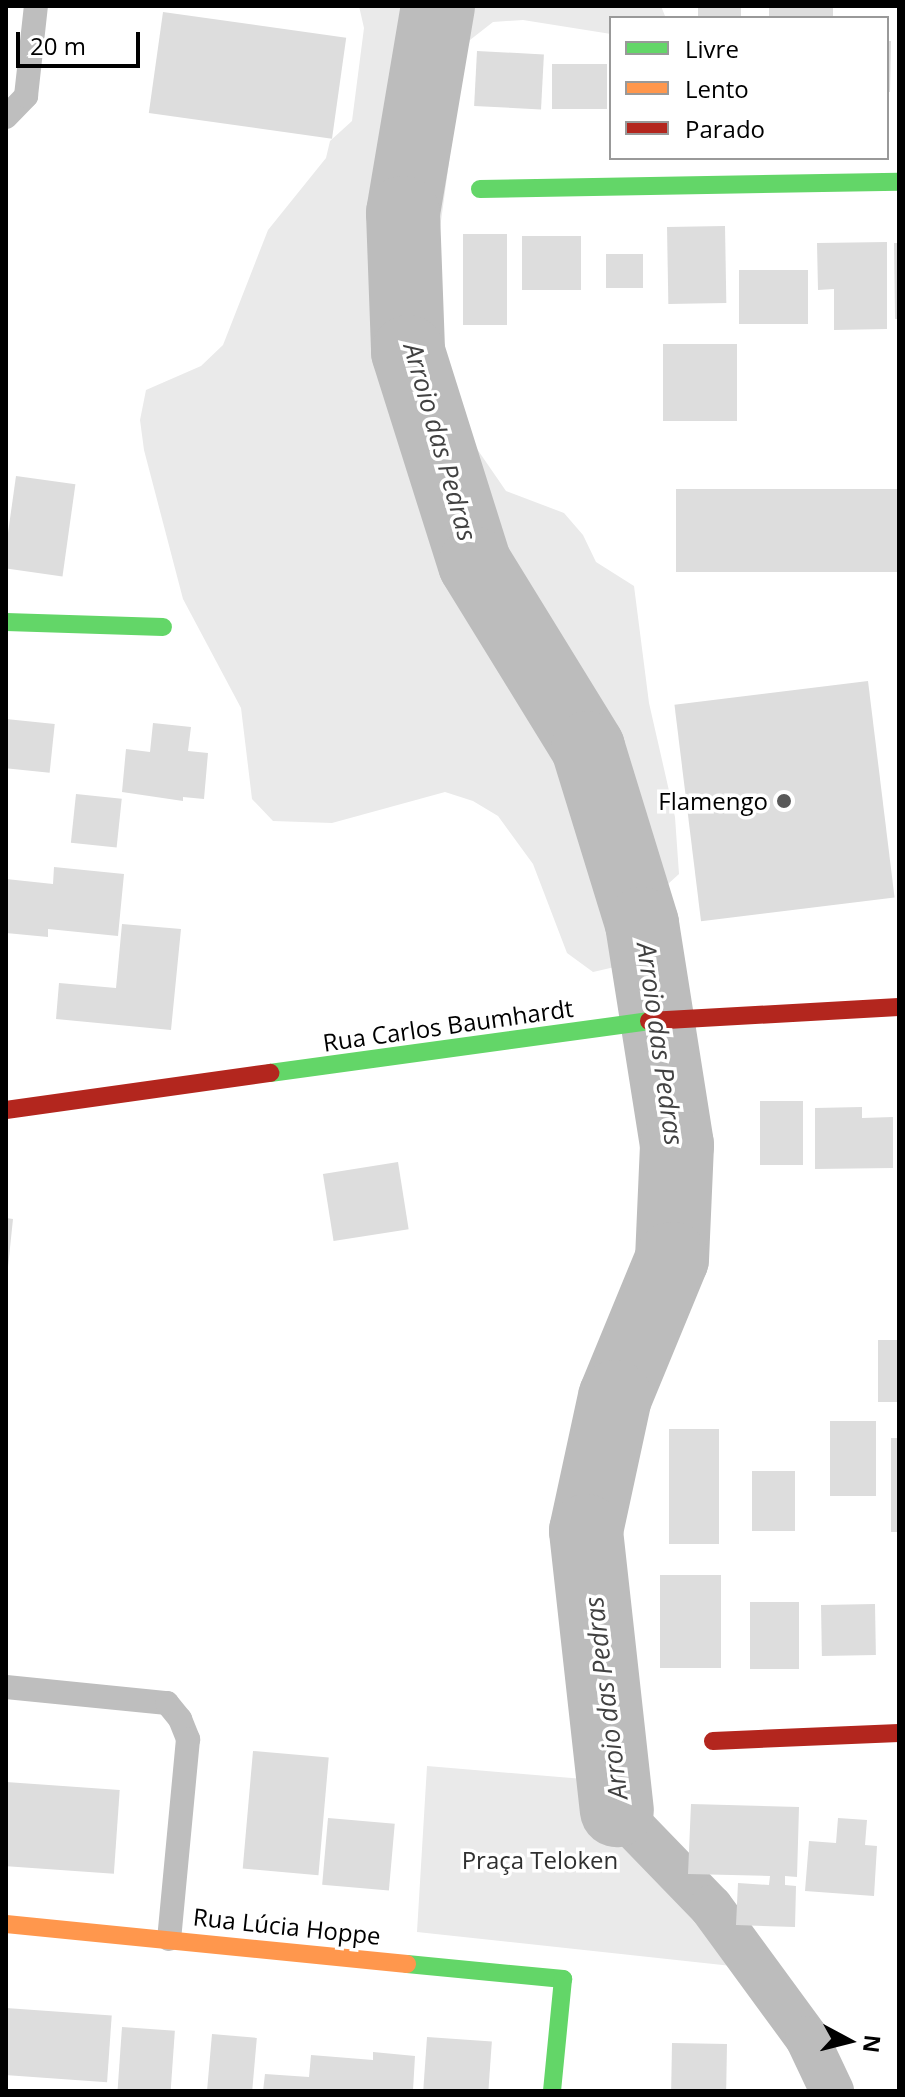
<!DOCTYPE html>
<meta charset="utf-8">
<style>
body{margin:0}
#map{position:relative;width:905px;height:2097px;overflow:hidden;background:#fff;font-family:"Open Sans",sans-serif}
div>[style]{position:absolute}
.green>*{inset:0;background:#eaeaea}
.canal>*{height:44px;margin:-22px;padding:0 22px;transform-origin:22px;border-radius:22px;background:#bcbcbc}
.river>*{height:74px;margin:-37px;padding:0 37px;transform-origin:37px;border-radius:37px;background:#bcbcbc}
.building>*{inset:0;background:#ddd;transform-origin:0 0}
.lane>*{height:24px;margin:-12px;padding:0 12px;transform-origin:12px;border-radius:12px;background:#bebebe}
.fast>*{height:18px;margin:-9px;padding:0 9px;transform-origin:9px;border-radius:9px;background:#63d668}
.slow>*{height:18px;margin:-9px;padding:0 9px;transform-origin:9px;border-radius:9px;background:#ff974d}
.jam>*{height:18px;margin:-9px;padding:0 9px;transform-origin:9px;border-radius:9px;background:#b3261e}
.dots>*{width:22px;height:22px;translate:-50% -50%;box-sizing:border-box;border:4px solid #fff;border-radius:50%}
span{translate:-50% -50%;white-space:nowrap;text-align:center;line-height:1.15;-webkit-text-stroke:7px #fff;paint-order:stroke}
.poi-label{font-size:24px;color:#000}
.right{translate:-100% -50%;text-align:right}
.street-label{font-size:24px;color:#000}
.park-label{font-size:24px;color:#303030}
.water-label{font-size:26px;color:#414141;font-style:italic}
.frame{position:absolute;inset:0;border:8px solid #000;pointer-events:none}
.legend{position:absolute;left:609px;top:16px;width:280px;height:144px;box-sizing:border-box;background:#fff;border:2px solid #999;margin:0;padding:10px 14px;list-style:none;font-size:24px;color:#000}
.legend li{display:flex;align-items:center;gap:16px;height:40px}
.legend b{width:40px;border:2px solid #999}
.north{position:absolute;left:809px;top:2001px;width:80px;height:80px;-webkit-text-stroke:6px #fff;paint-order:stroke;rotate:97deg;font-size:22px;font-weight:700;line-height:32px;text-align:center;color:#000}
.north::after{content:'';display:block;margin:auto;width:28px;height:36px;background:#000;clip-path:polygon(50% 0,100% 100%,50% 72%,0 100%)}
.scale{position:absolute;left:16px;top:32px;width:124px;height:36px;box-sizing:border-box;border:4px solid #000;border-top:0;padding-left:10px;font-size:24px;line-height:28px;white-space:nowrap;color:#000;-webkit-text-stroke:6px #fff;paint-order:stroke}
</style>
<div id="map">
<div class="green">
<div style="clip-path:polygon(359px 6px,661px 6px,665px 16px,611px 18px,611px 34px,523px 20px,493px 22px,470px 40px,462px 66px,426px 332px,455px 417px,506px 491px,564px 513px,583px 535px,596px 562px,634px 586px,649px 703px,675px 817px,679px 874px,657px 894px,630px 905px,619px 966px,593px 972px,567px 953px,533px 864px,498px 816px,473px 801px,445px 792px,332px 823px,273px 821px,252px 799px,241px 708px,183px 599px,144px 450px,140px 420px,146px 390px,201px 366px,223px 345px,268px 230px,326px 158px,330px 141px,352px 121px,364px 28px)"></div>
<div style="clip-path:polygon(427px 1766px,596px 1780px,613px 1815px,741px 1967px,417px 1932px)"></div>
</div>
<div class="canal">
<div style="left:617px;top:1810px;width:135px;rotate:45.9deg"></div>
<div style="left:711px;top:1907px;width:162px;rotate:53.8deg"></div>
<div style="left:807px;top:2038px;width:59px;rotate:64.7deg"></div>
</div>
<div class="river">
<div style="left:438px;top:6px;width:210px;rotate:99.6deg"></div>
<div style="left:403px;top:213px;width:139px;rotate:87.9deg"></div>
<div style="left:408px;top:352px;width:222px;rotate:72.5deg"></div>
<div style="left:475px;top:564px;width:216px;rotate:58.4deg"></div>
<div style="left:588px;top:748px;width:184px;rotate:72.9deg"></div>
<div style="left:642px;top:924px;width:224px;rotate:81deg"></div>
<div style="left:677px;top:1145px;width:114px;rotate:92.5deg"></div>
<div style="left:672px;top:1259px;width:149px;rotate:112.4deg"></div>
<div style="left:615px;top:1397px;width:137px;rotate:102.2deg"></div>
<div style="left:586px;top:1531px;width:281px;rotate:83.7deg"></div>
</div>
<div class="building">
<div style="left:698px;top:6px;width:43px;height:12px"></div>
<div style="left:769px;top:6px;width:64px;height:12px"></div>
<div style="left:163px;top:12px;width:185px;height:102px;rotate:8deg"></div>
<div style="clip-path:polygon(887px 41px,891px 41px,890px 92px,887px 92px)"></div>
<div style="left:477px;top:51px;width:67px;height:55px;rotate:3deg"></div>
<div style="left:552px;top:64px;width:55px;height:45px"></div>
<div style="left:725px;top:226px;width:77px;height:58px;rotate:89deg"></div>
<div style="left:463px;top:234px;width:44px;height:91px"></div>
<div style="left:581px;top:236px;width:54px;height:59px;rotate:90deg"></div>
<div style="clip-path:polygon(887px 242px,887px 329px,834px 330px,834px 289px,818px 290px,817px 243px)"></div>
<div style="clip-path:polygon(894px 243px,899px 243px,899px 319px,895px 319px)"></div>
<div style="left:606px;top:254px;width:37px;height:34px"></div>
<div style="left:808px;top:270px;width:54px;height:69px;rotate:90deg"></div>
<div style="left:663px;top:344px;width:74px;height:77px"></div>
<div style="left:16px;top:476px;width:60px;height:93px;rotate:8deg"></div>
<div style="left:899px;top:489px;width:83px;height:223px;rotate:90deg"></div>
<div style="left:868px;top:681px;width:218px;height:195px;rotate:83deg"></div>
<div style="left:6px;top:719px;width:49px;height:49px;rotate:6deg"></div>
<div style="clip-path:polygon(153px 723px,191px 727px,188px 751px,208px 753px,204px 799px,183px 797px,183px 801px,122px 792px,126px 749px,150px 752px)"></div>
<div style="left:76px;top:794px;width:46px;height:49px;rotate:6deg"></div>
<div style="clip-path:polygon(54px 867px,124px 874px,118px 936px,48px 929px,48px 937px,6px 933px,6px 879px,53px 884px)"></div>
<div style="clip-path:polygon(122px 924px,181px 929px,171px 1030px,56px 1019px,59px 983px,116px 988px)"></div>
<div style="left:760px;top:1101px;width:43px;height:64px"></div>
<div style="clip-path:polygon(862px 1107px,862px 1118px,893px 1117px,893px 1168px,815px 1169px,815px 1108px)"></div>
<div style="left:398px;top:1162px;width:68px;height:76px;rotate:81deg"></div>
<div style="clip-path:polygon(6px 1218px,13px 1219px,8px 1267px,6px 1267px)"></div>
<div style="left:878px;top:1340px;width:21px;height:62px"></div>
<div style="left:830px;top:1421px;width:46px;height:75px"></div>
<div style="left:719px;top:1429px;width:115px;height:50px;rotate:90deg"></div>
<div style="left:891px;top:1438px;width:8px;height:94px"></div>
<div style="left:752px;top:1471px;width:43px;height:60px"></div>
<div style="left:660px;top:1575px;width:61px;height:93px"></div>
<div style="left:750px;top:1602px;width:49px;height:67px"></div>
<div style="left:875px;top:1604px;width:51px;height:54px;rotate:89deg"></div>
<div style="left:253px;top:1751px;width:76px;height:118px;rotate:5deg"></div>
<div style="left:6px;top:1782px;width:114px;height:84px;rotate:4deg"></div>
<div style="clip-path:polygon(691px 1804px,799px 1807px,797px 1877px,785px 1876px,785px 1885px,796px 1886px,795px 1927px,736px 1925px,738px 1883px,769px 1885px,770px 1876px,688px 1874px)"></div>
<div style="left:328px;top:1818px;width:67px;height:67px;rotate:5deg"></div>
<div style="clip-path:polygon(838px 1818px,867px 1820px,865px 1845px,877px 1846px,874px 1896px,805px 1891px,809px 1841px,836px 1843px)"></div>
<div style="left:6px;top:2008px;width:106px;height:67px;rotate:4deg"></div>
<div style="left:122px;top:2027px;width:53px;height:64px;rotate:4deg"></div>
<div style="left:212px;top:2034px;width:45px;height:57px;rotate:5deg"></div>
<div style="left:427px;top:2037px;width:65px;height:54px;rotate:4deg"></div>
<div style="left:672px;top:2043px;width:55px;height:48px;rotate:1deg"></div>
<div style="clip-path:polygon(373px 2052px,415px 2056px,413px 2091px,263px 2091px,265px 2074px,309px 2077px,311px 2055px,373px 2060px)"></div>
</div>
<div class="lane">
<div style="left:6px;top:117px;width:29px;rotate:-46deg"></div>
<div style="left:26px;top:96px;width:91px;rotate:-83.7deg"></div>
<div style="left:6px;top:1687px;width:162px;rotate:5.7deg"></div>
<div style="left:167px;top:1703px;width:21px;rotate:51deg"></div>
<div style="left:180px;top:1719px;width:22px;rotate:68deg"></div>
<div style="left:188px;top:1739px;width:201px;rotate:95.4deg"></div>
</div>
<div class="fast">
<div style="left:480px;top:189px;width:419px;rotate:-1deg"></div>
<div style="left:6px;top:622px;width:157px;rotate:1.8deg"></div>
<div style="left:270px;top:1073px;width:383px;rotate:-7.8deg"></div>
<div style="left:407px;top:1964px;width:157px;rotate:5.5deg"></div>
<div style="left:563px;top:1979px;width:113px;rotate:95.6deg"></div>
</div>
<div class="slow">
<div style="left:6px;top:1924px;width:403px;rotate:5.7deg"></div>
</div>
<div class="jam">
<div style="left:649px;top:1021px;width:250px;rotate:-3.2deg"></div>
<div style="left:6px;top:1110px;width:267px;rotate:-8deg"></div>
<div style="left:713px;top:1741px;width:186px;rotate:-2.5deg"></div>
</div>
<div class="dots">
<div style="left:784px;top:801px;background:#595959"></div>
</div>
<div class="poi-label">
<span class="right" style="left:768px;top:801px">Flamengo</span>
</div>
<div class="street-label">
<span style="left:448px;top:1025px;rotate:-8deg">Rua Carlos Baumhardt</span>
<span style="left:287px;top:1926px;rotate:6deg">Rua Lúcia Hoppe</span>
</div>
<div class="park-label">
<span style="left:540px;top:1860px">Praça Teloken</span>
</div>
<div class="water-label">
<span style="left:440px;top:442px;rotate:74deg">Arroio das Pedras</span>
<span style="left:660px;top:1044px;rotate:82deg">Arroio das Pedras</span>
<span style="left:606px;top:1698px;rotate:-97deg">Arroio das Pedras</span>
</div>
<div class="frame"></div>
<ul class="legend">
<li><b style="height:10px;background:#63d668"></b>Livre</li>
<li><b style="height:10px;background:#ff974d"></b>Lento</li>
<li><b style="height:10px;background:#b3261e"></b>Parado</li>
</ul>
<div class="north">N</div>
<div class="scale">20 m</div>
</div>
